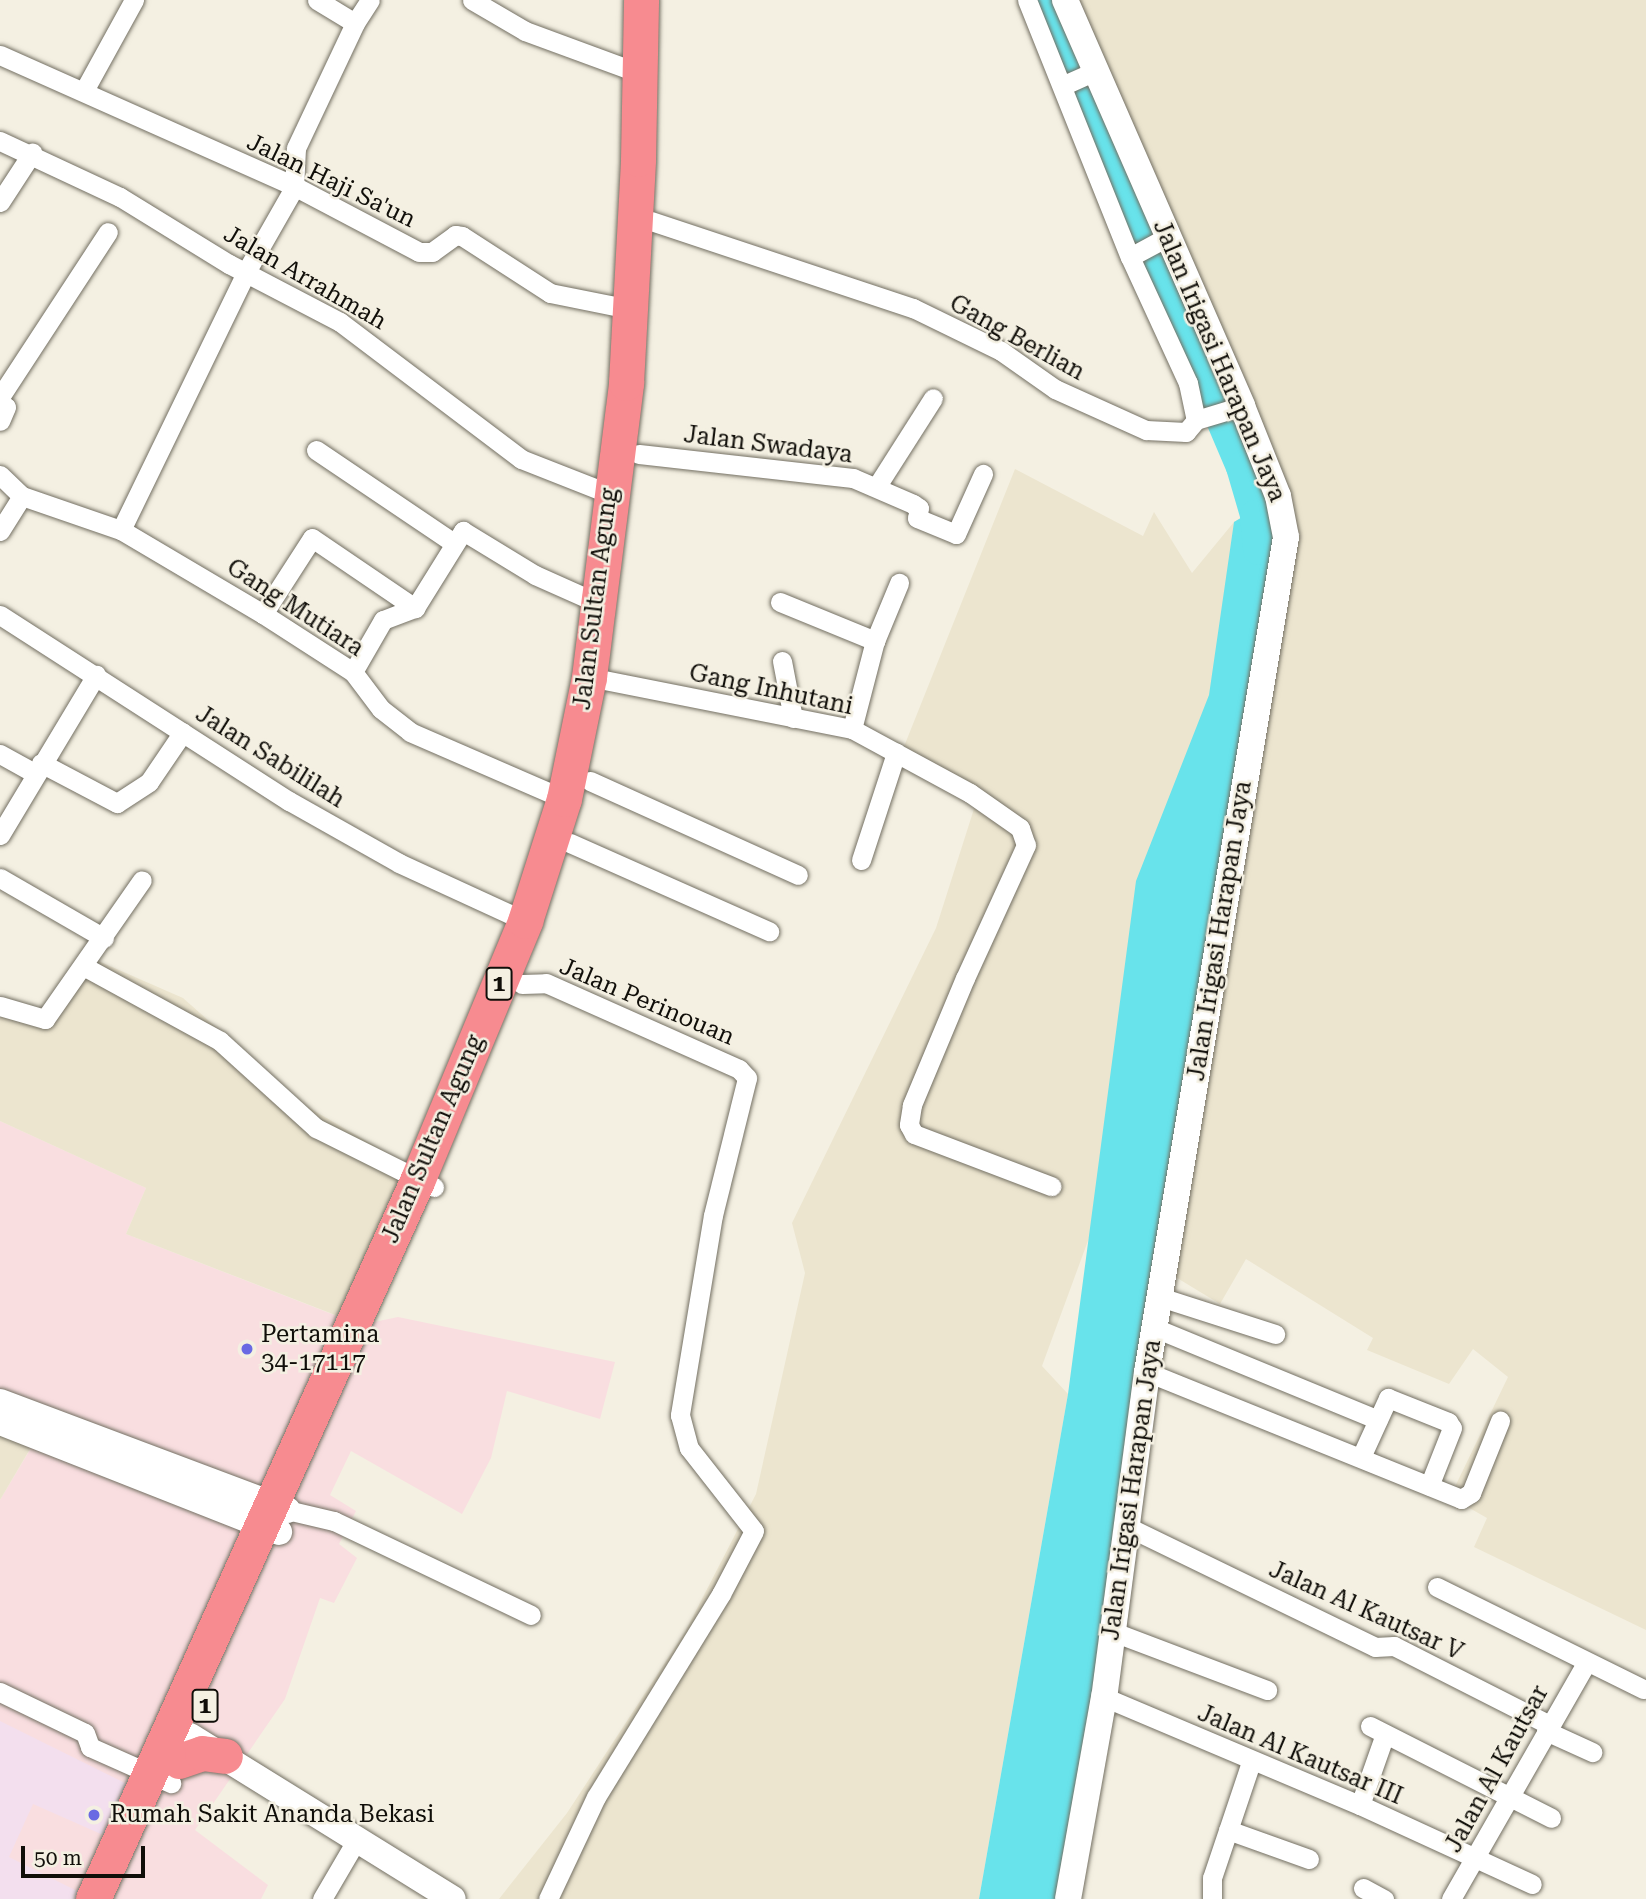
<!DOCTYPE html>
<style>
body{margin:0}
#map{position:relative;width:1646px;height:1899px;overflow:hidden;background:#f4f0e2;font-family:"Roboto Serif",serif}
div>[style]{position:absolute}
.commercial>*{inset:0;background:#f9dee0}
.built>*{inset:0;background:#ece5cf}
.medical>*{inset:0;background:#f3dfee}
.water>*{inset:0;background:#68e3eb}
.river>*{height:30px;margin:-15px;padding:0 15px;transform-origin:15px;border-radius:15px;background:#68e3eb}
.roads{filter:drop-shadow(0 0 2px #736f62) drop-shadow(0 0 2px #736f62)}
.street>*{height:19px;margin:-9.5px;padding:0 9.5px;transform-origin:9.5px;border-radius:9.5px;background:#fff}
.secondary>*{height:26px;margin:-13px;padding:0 13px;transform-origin:13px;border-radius:13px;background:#fff}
.highway>*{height:35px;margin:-17.5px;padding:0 17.5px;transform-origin:17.5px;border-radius:17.5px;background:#f78b90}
.dots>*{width:19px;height:19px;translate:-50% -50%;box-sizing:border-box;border:4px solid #f4f0e2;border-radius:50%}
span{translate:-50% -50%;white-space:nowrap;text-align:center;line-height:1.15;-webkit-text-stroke:5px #f4f0e2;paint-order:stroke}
.shield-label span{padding:2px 5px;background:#f4f0e2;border:2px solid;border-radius:5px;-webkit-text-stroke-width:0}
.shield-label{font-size:23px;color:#100e09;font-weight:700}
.street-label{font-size:24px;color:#100e09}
.poi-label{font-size:24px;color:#100e09}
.left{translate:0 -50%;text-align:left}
.scale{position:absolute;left:21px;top:1846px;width:124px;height:32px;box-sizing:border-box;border:4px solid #100e09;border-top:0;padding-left:9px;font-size:21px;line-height:24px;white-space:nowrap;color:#100e09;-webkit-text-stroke:5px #f4f0e2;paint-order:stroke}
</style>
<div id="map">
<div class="commercial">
<div style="clip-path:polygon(0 1121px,146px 1188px,126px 1234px,360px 1325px,398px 1317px,615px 1362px,600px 1419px,507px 1391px,491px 1458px,462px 1514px,351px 1451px,330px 1495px,356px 1511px,339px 1544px,357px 1558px,334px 1603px,320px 1598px,285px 1699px,195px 1830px,268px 1885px,261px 1899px,0 1899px,0 1500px,50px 1416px,0 1396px)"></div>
</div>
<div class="built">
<div style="clip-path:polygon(1065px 0,1646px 0,1646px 1630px,1474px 1547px,1487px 1518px,1450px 1497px,1508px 1377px,1473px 1349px,1449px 1384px,1367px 1350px,1373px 1338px,1246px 1259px,1220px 1304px,1093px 1227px,1042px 1366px,1068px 1394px,979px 1899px,499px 1899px,567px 1813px,685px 1632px,756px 1494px,805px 1273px,792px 1223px,936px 928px,980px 790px,903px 749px,1015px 469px,1143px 536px,1154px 512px,1192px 573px,1234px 522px,1277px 496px)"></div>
<div style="clip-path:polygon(80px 953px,183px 998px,304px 1105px,420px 1172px,361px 1325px,126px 1234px,146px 1188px,0 1121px,0 1019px,9px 1002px,50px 1019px)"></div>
<div style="clip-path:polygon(0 1396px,50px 1415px,0 1500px)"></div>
</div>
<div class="medical">
<div style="clip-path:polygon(0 1721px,129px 1785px,119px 1842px,33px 1804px,9px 1857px,93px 1899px,0 1899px)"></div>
</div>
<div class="water">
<div style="clip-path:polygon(1278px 496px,1285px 528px,1068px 1899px,979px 1899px,1068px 1394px,1136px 881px,1209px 695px,1234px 522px)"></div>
</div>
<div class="river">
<div style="left:1042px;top:0;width:508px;rotate:66.92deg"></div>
<div style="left:1241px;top:467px;width:50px;rotate:73.7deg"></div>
<div style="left:1255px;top:515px;width:35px;rotate:85deg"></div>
</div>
<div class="roads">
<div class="street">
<div style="left:317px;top:0;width:44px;rotate:31.2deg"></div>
<div style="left:355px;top:23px;width:27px;rotate:-57deg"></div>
<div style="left:472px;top:0;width:61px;rotate:30.3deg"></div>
<div style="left:525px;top:31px;width:121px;rotate:20.2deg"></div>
<div style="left:1027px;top:0;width:277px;rotate:68.2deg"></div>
<div style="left:1130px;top:257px;width:139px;rotate:65.3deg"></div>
<div style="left:1188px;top:383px;width:38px;rotate:78deg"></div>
<div style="left:0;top:55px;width:322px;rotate:24deg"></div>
<div style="left:294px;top:186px;width:141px;rotate:27.8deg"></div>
<div style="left:419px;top:252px;width:13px"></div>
<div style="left:432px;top:252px;width:29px;rotate:-36deg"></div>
<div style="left:455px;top:235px;width:7px;rotate:8deg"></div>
<div style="left:462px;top:236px;width:105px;rotate:32.9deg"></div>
<div style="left:550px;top:293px;width:82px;rotate:11.3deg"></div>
<div style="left:1064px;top:85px;width:34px;rotate:-24deg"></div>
<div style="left:85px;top:89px;width:102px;rotate:-61.2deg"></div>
<div style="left:0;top:141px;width:132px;rotate:25deg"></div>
<div style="left:120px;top:197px;width:128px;rotate:31.6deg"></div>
<div style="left:229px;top:264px;width:125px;rotate:27.6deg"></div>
<div style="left:340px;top:322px;width:227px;rotate:37.1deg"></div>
<div style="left:521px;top:459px;width:96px;rotate:21.5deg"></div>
<div style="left:0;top:202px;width:59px;rotate:-56.9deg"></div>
<div style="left:651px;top:221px;width:276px;rotate:18.4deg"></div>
<div style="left:913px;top:308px;width:98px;rotate:26deg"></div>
<div style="left:1001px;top:351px;width:66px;rotate:35.1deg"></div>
<div style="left:1055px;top:389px;width:100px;rotate:24.3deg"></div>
<div style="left:1146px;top:430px;width:40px;rotate:2.9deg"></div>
<div style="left:1186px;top:432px;width:16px;rotate:-50deg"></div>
<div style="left:1130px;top:257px;width:42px;rotate:-28.4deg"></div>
<div style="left:0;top:397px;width:197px;rotate:-56.8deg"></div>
<div style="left:0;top:403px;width:7px;rotate:34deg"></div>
<div style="left:6px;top:407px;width:15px;rotate:113deg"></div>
<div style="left:1196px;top:420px;width:48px;rotate:-16.9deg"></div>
<div style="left:316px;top:450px;width:166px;rotate:34deg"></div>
<div style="left:639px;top:454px;width:215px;rotate:6.4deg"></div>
<div style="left:853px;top:478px;width:65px;rotate:23.4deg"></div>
<div style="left:913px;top:504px;width:7px;rotate:34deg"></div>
<div style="left:919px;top:508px;width:10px;rotate:101deg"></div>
<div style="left:917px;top:518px;width:42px;rotate:22.3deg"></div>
<div style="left:956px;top:534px;width:66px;rotate:-65.8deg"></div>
<div style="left:0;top:475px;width:30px;rotate:44deg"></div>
<div style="left:22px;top:496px;width:105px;rotate:19deg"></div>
<div style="left:121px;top:530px;width:165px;rotate:30.6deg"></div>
<div style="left:263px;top:614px;width:107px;rotate:32.8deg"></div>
<div style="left:353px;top:672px;width:46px;rotate:52.9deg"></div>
<div style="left:381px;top:709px;width:37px;rotate:38deg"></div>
<div style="left:410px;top:732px;width:168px;rotate:23.5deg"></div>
<div style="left:877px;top:486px;width:104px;rotate:-57.5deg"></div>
<div style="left:121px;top:530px;width:287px;rotate:-64.1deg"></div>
<div style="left:246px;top:272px;width:97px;rotate:-60.3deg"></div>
<div style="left:294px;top:188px;width:40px;rotate:-87.1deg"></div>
<div style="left:296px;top:148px;width:138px;rotate:-64.7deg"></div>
<div style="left:0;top:531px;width:41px;rotate:-57.8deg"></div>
<div style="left:780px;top:602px;width:103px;rotate:22.3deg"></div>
<div style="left:263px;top:614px;width:90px;rotate:-57.2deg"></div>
<div style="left:312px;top:538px;width:125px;rotate:34.2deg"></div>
<div style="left:0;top:615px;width:344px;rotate:32.8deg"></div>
<div style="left:289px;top:801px;width:126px;rotate:29.4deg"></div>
<div style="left:399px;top:863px;width:139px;rotate:24.7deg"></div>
<div style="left:782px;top:661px;width:58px;rotate:79.1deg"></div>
<div style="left:353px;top:672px;width:60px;rotate:-60deg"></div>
<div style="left:383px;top:620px;width:34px;rotate:-21deg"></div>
<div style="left:415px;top:608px;width:91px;rotate:-58.1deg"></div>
<div style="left:463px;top:531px;width:84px;rotate:31.4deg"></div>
<div style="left:535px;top:575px;width:69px;rotate:24deg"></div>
<div style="left:589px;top:677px;width:268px;rotate:11.2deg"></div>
<div style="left:852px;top:729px;width:134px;rotate:28.5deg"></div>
<div style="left:970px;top:793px;width:61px;rotate:35deg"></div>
<div style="left:1020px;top:828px;width:18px;rotate:71deg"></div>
<div style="left:1026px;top:845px;width:146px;rotate:114.6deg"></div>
<div style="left:965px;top:978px;width:138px;rotate:112.7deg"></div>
<div style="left:912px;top:1105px;width:20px;rotate:99deg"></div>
<div style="left:909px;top:1125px;width:10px;rotate:61deg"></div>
<div style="left:914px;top:1134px;width:147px;rotate:20.8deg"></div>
<div style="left:852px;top:729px;width:91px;rotate:-75.4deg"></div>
<div style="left:875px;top:641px;width:63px;rotate:-67.5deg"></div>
<div style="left:0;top:754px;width:39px;rotate:29deg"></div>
<div style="left:41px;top:763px;width:86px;rotate:27.8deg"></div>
<div style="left:117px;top:803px;width:38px;rotate:-33deg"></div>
<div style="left:149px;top:782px;width:60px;rotate:-55.8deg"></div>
<div style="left:590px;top:781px;width:228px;rotate:24.3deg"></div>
<div style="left:0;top:835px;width:187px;rotate:-59deg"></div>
<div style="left:570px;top:843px;width:218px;rotate:23.9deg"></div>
<div style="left:861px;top:860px;width:113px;rotate:-71.9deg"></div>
<div style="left:0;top:878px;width:120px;rotate:30deg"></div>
<div style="left:85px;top:967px;width:154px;rotate:28.7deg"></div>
<div style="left:220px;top:1041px;width:130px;rotate:42.2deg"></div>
<div style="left:316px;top:1128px;width:132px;rotate:26.6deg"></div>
<div style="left:522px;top:984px;width:24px;rotate:-2deg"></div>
<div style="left:546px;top:983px;width:211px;rotate:24deg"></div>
<div style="left:739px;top:1069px;width:12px;rotate:48deg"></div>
<div style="left:747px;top:1078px;width:141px;rotate:103.9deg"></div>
<div style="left:713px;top:1215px;width:203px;rotate:99.4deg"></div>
<div style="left:680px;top:1415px;width:34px;rotate:75deg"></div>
<div style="left:689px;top:1448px;width:105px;rotate:51.9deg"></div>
<div style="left:754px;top:1531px;width:71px;rotate:117.6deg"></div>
<div style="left:721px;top:1594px;width:238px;rotate:121.6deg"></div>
<div style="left:596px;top:1797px;width:113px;rotate:115.2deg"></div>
<div style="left:0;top:1006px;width:47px;rotate:16.1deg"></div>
<div style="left:45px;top:1019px;width:169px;rotate:-55.1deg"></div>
<div style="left:1160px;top:1297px;width:121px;rotate:17.8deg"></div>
<div style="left:1155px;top:1328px;width:241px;rotate:22.4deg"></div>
<div style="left:1147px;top:1372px;width:339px;rotate:22deg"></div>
<div style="left:1461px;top:1499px;width:12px;rotate:-31deg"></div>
<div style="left:1471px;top:1493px;width:78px;rotate:-68.1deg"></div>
<div style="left:1361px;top:1457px;width:65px;rotate:-65.4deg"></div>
<div style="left:1388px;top:1398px;width:65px;rotate:21.8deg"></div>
<div style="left:1448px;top:1422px;width:7px;rotate:56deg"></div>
<div style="left:1452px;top:1428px;width:62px;rotate:111.6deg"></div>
<div style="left:287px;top:1510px;width:48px;rotate:13.2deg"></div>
<div style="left:334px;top:1521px;width:218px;rotate:25.5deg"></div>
<div style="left:1124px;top:1525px;width:279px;rotate:25.9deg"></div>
<div style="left:1375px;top:1647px;width:19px;rotate:-3deg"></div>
<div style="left:1394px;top:1646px;width:175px;rotate:26.9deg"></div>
<div style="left:1437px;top:1587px;width:230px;rotate:26.3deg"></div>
<div style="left:1111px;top:1631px;width:167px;rotate:20.7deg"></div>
<div style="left:0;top:1692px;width:94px;rotate:25.8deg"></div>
<div style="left:85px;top:1733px;width:15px;rotate:70deg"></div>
<div style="left:90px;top:1747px;width:89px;rotate:24deg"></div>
<div style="left:1104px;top:1697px;width:278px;rotate:22.9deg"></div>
<div style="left:1360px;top:1805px;width:189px;rotate:24.7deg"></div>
<div style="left:1370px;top:1726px;width:203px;rotate:26.9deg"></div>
<div style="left:1546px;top:1731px;width:51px;rotate:24.5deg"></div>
<div style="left:1360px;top:1805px;width:75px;rotate:-70.6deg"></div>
<div style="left:1228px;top:1830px;width:86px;rotate:19.7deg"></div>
<div style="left:1363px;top:1888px;width:24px;rotate:28deg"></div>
<div style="left:322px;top:1899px;width:69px;rotate:-59.7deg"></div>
<div style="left:1212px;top:1899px;width:21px;rotate:-90deg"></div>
<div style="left:1212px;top:1878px;width:122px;rotate:-71.4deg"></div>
<div style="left:1451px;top:1899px;width:272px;rotate:-60.2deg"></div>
</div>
<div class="secondary">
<div style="left:1065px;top:0;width:443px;rotate:66.4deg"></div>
<div style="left:1242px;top:406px;width:97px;rotate:68.2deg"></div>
<div style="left:1278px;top:496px;width:42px;rotate:79deg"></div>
<div style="left:1286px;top:537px;width:846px;rotate:99.45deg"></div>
<div style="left:1147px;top:1372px;width:328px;rotate:97.5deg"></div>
<div style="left:1104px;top:1697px;width:205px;rotate:100.1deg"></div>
<div style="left:0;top:1402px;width:307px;rotate:20.6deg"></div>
<div style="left:0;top:1422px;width:300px;rotate:21.5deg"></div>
<div style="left:190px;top:1736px;width:309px;rotate:31.8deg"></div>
</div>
<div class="highway">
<div style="left:179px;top:1761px;width:24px;rotate:-19deg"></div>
<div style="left:202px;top:1753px;width:23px;rotate:7deg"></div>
<div style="left:93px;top:1899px;width:788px;rotate:-65.71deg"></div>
<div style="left:417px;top:1181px;width:282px;rotate:-67.4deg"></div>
<div style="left:525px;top:921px;width:128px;rotate:-72.3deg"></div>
<div style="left:564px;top:799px;width:125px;rotate:-78.4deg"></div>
<div style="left:589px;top:677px;width:296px;rotate:-82.8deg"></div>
<div style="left:626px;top:383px;width:224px;rotate:-86.9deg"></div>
<div style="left:638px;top:159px;width:159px;rotate:-88.9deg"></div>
</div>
</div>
<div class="dots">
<div style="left:247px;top:1349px;background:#6a6ae3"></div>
<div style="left:94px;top:1815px;background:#6a6ae3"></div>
</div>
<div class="shield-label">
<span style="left:499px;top:984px">1</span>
<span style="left:205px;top:1706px">1</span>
</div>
<div class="street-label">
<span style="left:331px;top:181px;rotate:26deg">Jalan Haji Sa'un</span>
<span style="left:305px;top:278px;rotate:30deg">Jalan Arrahmah</span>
<span style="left:1017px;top:338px;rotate:29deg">Gang Berlian</span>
<span style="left:1219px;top:361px;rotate:67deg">Jalan Irigasi Harapan Jaya</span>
<span style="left:768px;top:445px;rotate:7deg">Jalan Swadaya</span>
<span style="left:596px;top:599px;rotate:-83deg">Jalan Sultan Agung</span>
<span style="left:295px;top:608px;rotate:33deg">Gang Mutiara</span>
<span style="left:771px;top:690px;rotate:12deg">Gang Inhutani</span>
<span style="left:270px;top:757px;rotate:32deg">Jalan Sabililah</span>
<span style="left:1220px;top:931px;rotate:-81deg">Jalan Irigasi Harapan Jaya</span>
<span style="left:647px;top:1002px;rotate:23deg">Jalan Perinouan</span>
<span style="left:433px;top:1139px;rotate:-67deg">Jalan Sultan Agung</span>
<span style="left:1132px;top:1490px;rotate:-82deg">Jalan Irigasi Harapan Jaya</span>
<span style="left:1366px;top:1611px;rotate:24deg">Jalan Al Kautsar V</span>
<span style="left:1300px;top:1755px;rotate:23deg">Jalan Al Kautsar III</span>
<span style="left:1497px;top:1769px;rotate:-61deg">Jalan Al Kautsar</span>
</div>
<div class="poi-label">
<span class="left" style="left:261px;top:1349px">Pertamina<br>34-17117</span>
<span class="left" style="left:110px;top:1815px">Rumah Sakit Ananda Bekasi</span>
</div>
<div class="scale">50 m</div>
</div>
